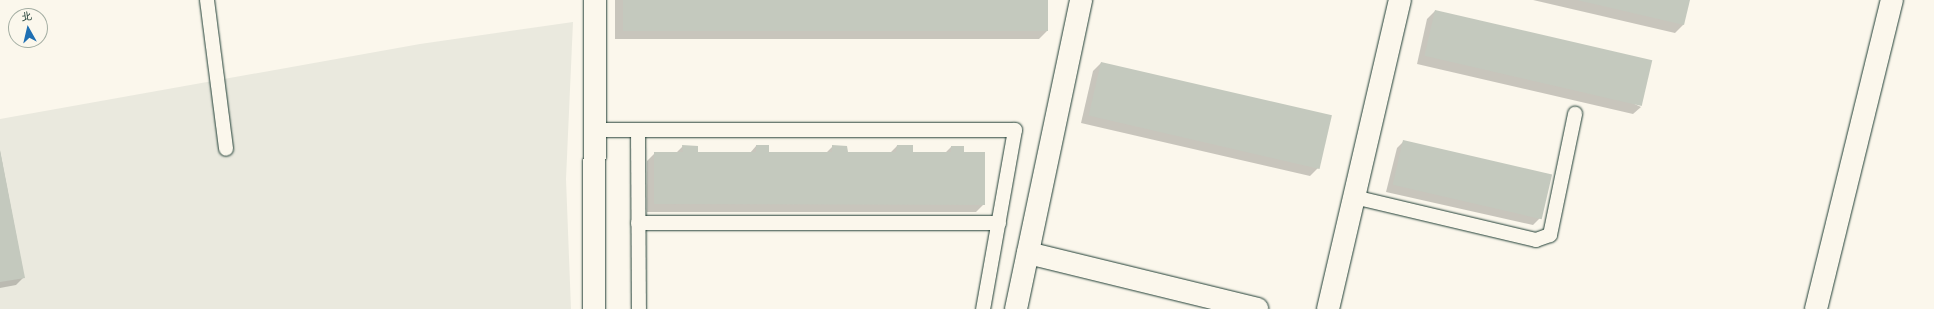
<!DOCTYPE html>
<meta charset="utf-8">
<style>
body{margin:0}
#map{position:relative;width:1934px;height:309px;overflow:hidden;background:#fbf7ec;font-family:Sriracha,"LXGW WenKai TC",sans-serif}
div>[style]{position:absolute}
.built>*{inset:0;background:#eae9de}
.shadow>*{inset:0;background:#0003}
.building>*{inset:0;background:#c4c9be;transform-origin:0 0}
.roads{filter:drop-shadow(0 0 1px #1f3d34) drop-shadow(0 0 1px #1f3d34)}
.service>*{height:14px;margin:-7px;padding:0 7px;transform-origin:7px;border-radius:7px;background:#fbf7ec}
.minor>*{height:22px;margin:-11px;padding:0 11px;transform-origin:11px;border-radius:11px;background:#fbf7ec}
span{translate:-50% -50%;white-space:nowrap;text-align:center;line-height:1.15;-webkit-text-stroke:4px #fbf7ec;paint-order:stroke}
.north{position:absolute;left:8px;top:8px;width:40px;height:40px;box-sizing:border-box;background:#fbf7ec;border:1px solid #a3ada2;border-radius:50%;rotate:352deg;font-size:11px;font-weight:700;line-height:16px;text-align:center;color:#1f3d34}
.north::after{content:'';display:block;margin:auto;width:14px;height:18px;background:#1f6fb2;clip-path:polygon(50% 0,100% 100%,50% 72%,0 100%)}
</style>
<div id="map">
<div class="built">
<div style="clip-path:polygon(573px 22px,566px 179px,571px 309px,0 309px,0 119px,420px 44px)"></div>
</div>
<div class="shadow">
<div style="clip-path:polygon(615px 0,1047px 0,1047px 31px,1039px 39px,615px 39px)"></div>
<div style="clip-path:polygon(1533px 0,1689px 0,1683px 25px,1675px 33px)"></div>
<div style="clip-path:polygon(1435px 11px,1641px 107px,1633px 114px,1417px 64px,1427px 19px)"></div>
<div style="clip-path:polygon(1101px 63px,1331px 116px,1318px 168px,1310px 176px,1081px 123px,1093px 71px)"></div>
<div style="clip-path:polygon(1404px 141px,1540px 218px,1533px 225px,1386px 192px,1397px 148px)"></div>
<div style="clip-path:polygon(683px 146px,697px 153px,750px 153px,756px 146px,768px 153px,826px 153px,833px 146px,847px 153px,890px 153px,897px 146px,912px 153px,945px 153px,951px 147px,963px 153px,984px 204px,976px 212px,647px 212px,647px 161px,655px 153px,676px 153px)"></div>
<div style="clip-path:polygon(0 151px,24px 277px,16px 285px,0 288px)"></div>
</div>
<div class="building">
<div style="left:623px;top:0;width:425px;height:31px"></div>
<div style="clip-path:polygon(1577px 0,1690px 0,1684px 25px)"></div>
<div style="left:1435px;top:10px;width:223px;height:47px;rotate:13deg"></div>
<div style="left:1101px;top:62px;width:237px;height:55px;rotate:13deg"></div>
<div style="left:1403px;top:140px;width:153px;height:46px;rotate:13deg"></div>
<div style="clip-path:polygon(682px 145px,698px 146px,698px 152px,756px 152px,756px 145px,769px 145px,769px 152px,832px 152px,832px 145px,847px 146px,848px 152px,896px 152px,897px 145px,913px 145px,913px 152px,951px 152px,951px 146px,964px 146px,964px 152px,985px 152px,985px 205px,654px 204px,654px 152px,683px 152px)"></div>
<div style="clip-path:polygon(0 150px,25px 278px,0 282px)"></div>
</div>
<div class="roads">
<div class="service">
<div style="left:207px;top:0;width:150px;rotate:82.7deg"></div>
<div style="left:594px;top:130px;width:421px"></div>
<div style="left:1015px;top:130px;width:182px;rotate:100.1deg"></div>
<div style="left:638px;top:130px;width:179px;rotate:89.7deg"></div>
<div style="left:1354px;top:197px;width:187px;rotate:13.3deg"></div>
<div style="left:1536px;top:240px;width:15px;rotate:-20deg"></div>
<div style="left:1550px;top:235px;width:124px;rotate:-78.3deg"></div>
<div style="left:638px;top:223px;width:361px"></div>
</div>
<div class="minor">
<div style="left:1028px;top:253px;width:236px;rotate:13.7deg"></div>
<div style="left:594px;top:309px;width:309px;rotate:-89.8deg"></div>
<div style="left:1016px;top:309px;width:316px;rotate:-78.1deg"></div>
<div style="left:1328px;top:309px;width:317px;rotate:-76.9deg"></div>
<div style="left:1816px;top:309px;width:318px;rotate:-76.2deg"></div>
</div>
</div>
<div class="north">北</div>
</div>
